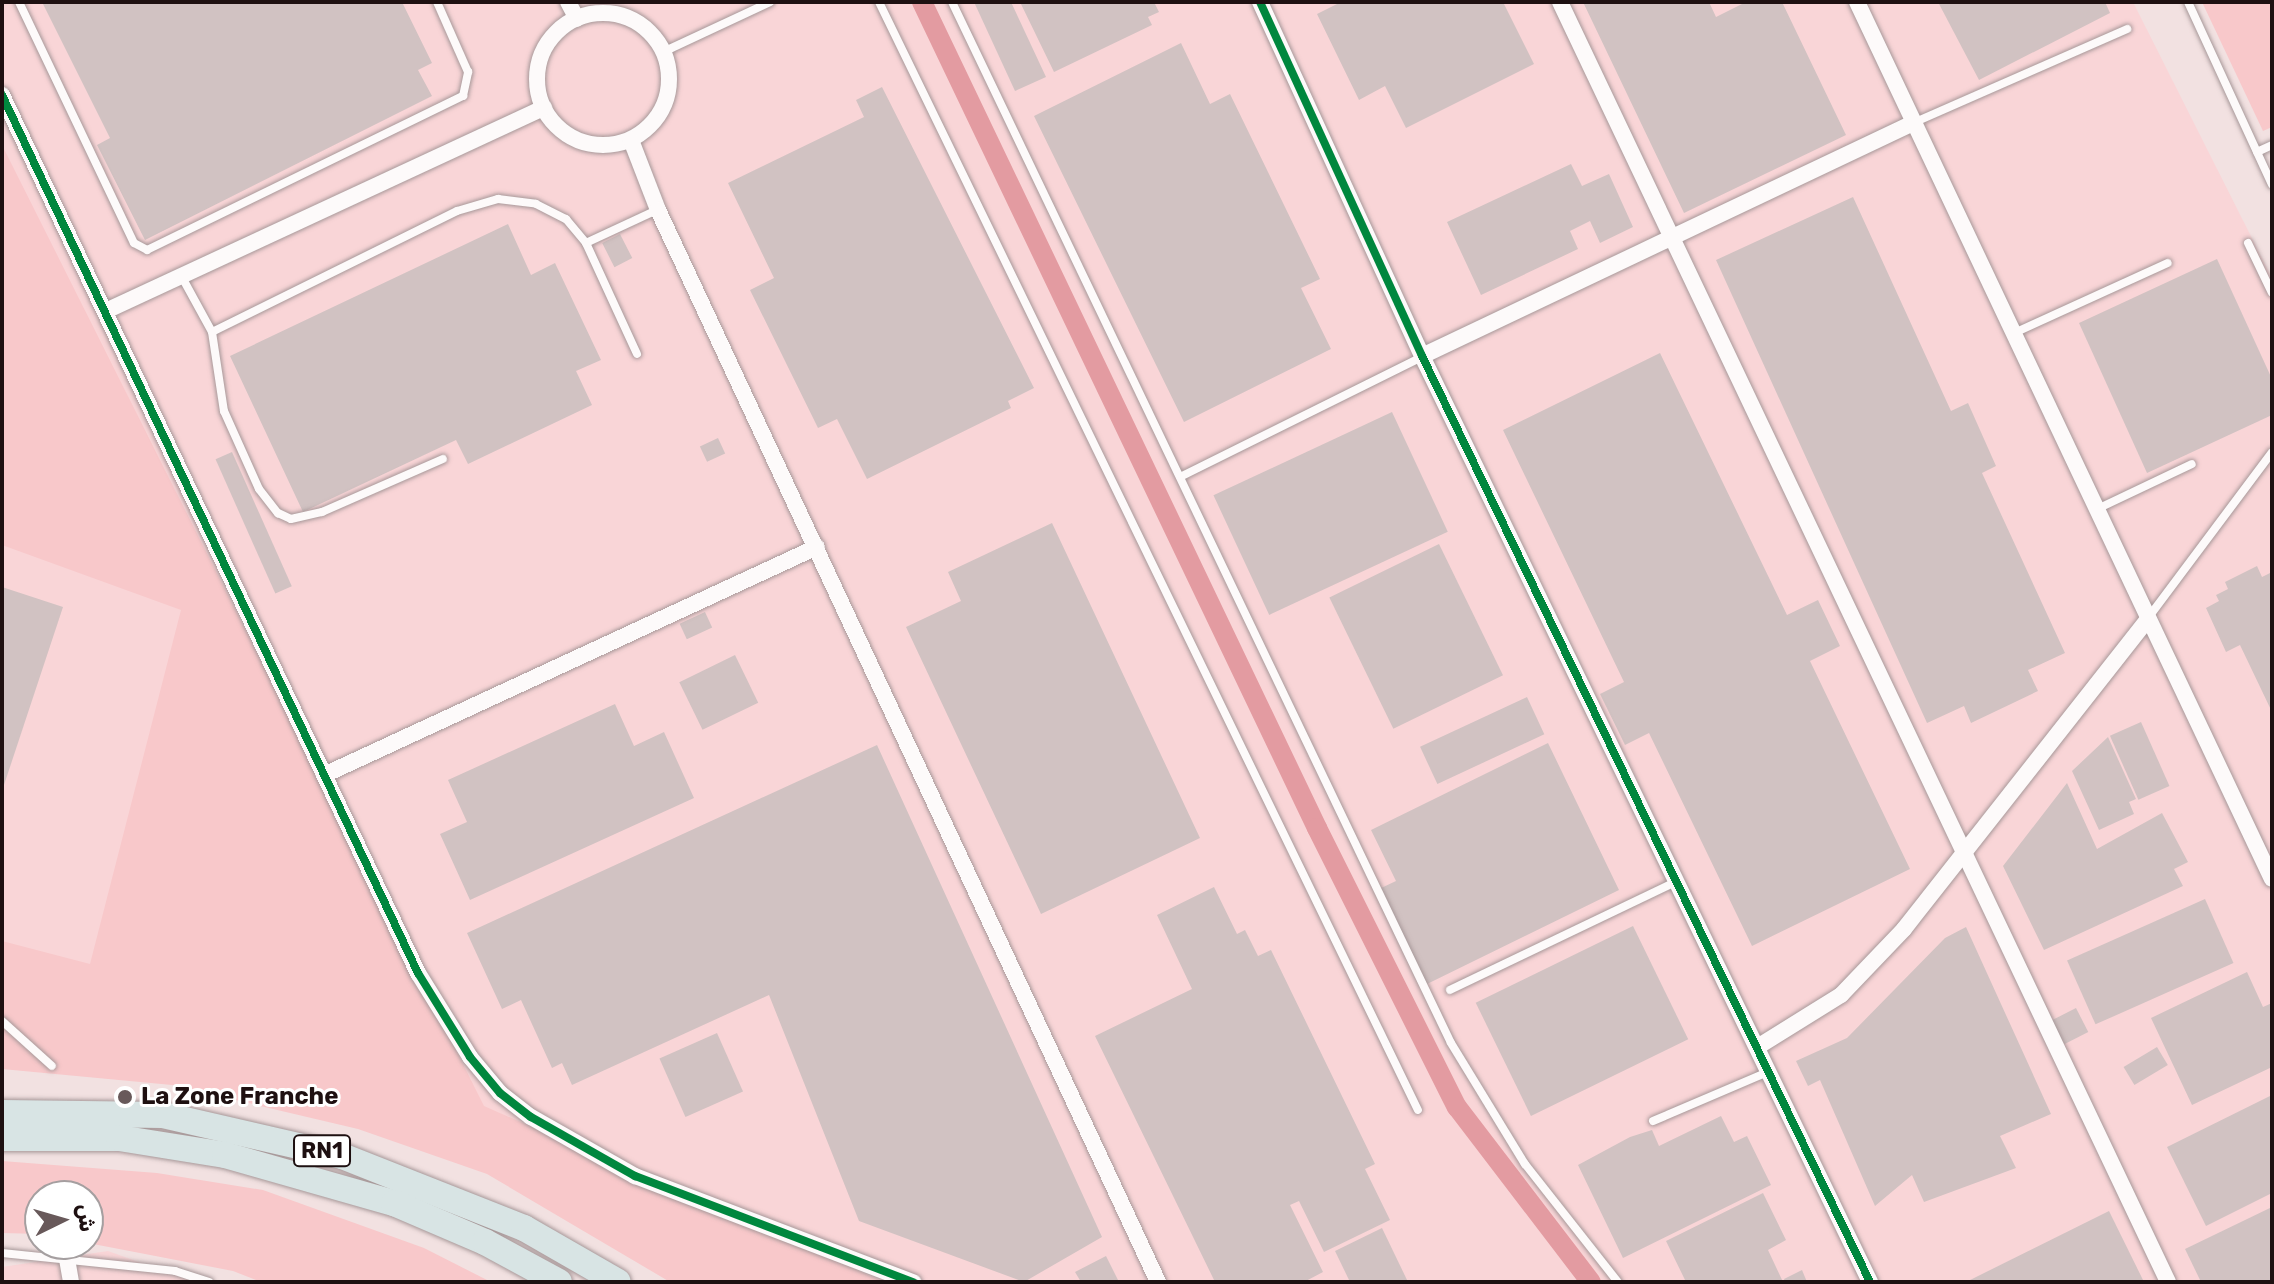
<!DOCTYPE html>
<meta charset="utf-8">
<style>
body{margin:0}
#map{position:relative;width:2274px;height:1284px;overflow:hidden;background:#f2e1e1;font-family:Rubik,Cairo,sans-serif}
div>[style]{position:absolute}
.built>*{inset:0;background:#f9d5d7}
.green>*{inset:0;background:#f8c8ca}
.canal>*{height:20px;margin:-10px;padding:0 10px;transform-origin:10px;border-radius:10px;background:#e39ba1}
.building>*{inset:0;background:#d1c2c2;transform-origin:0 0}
.roads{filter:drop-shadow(0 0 2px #a79899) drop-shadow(0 0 2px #a79899)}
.service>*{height:8px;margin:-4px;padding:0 4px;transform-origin:4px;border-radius:4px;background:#fdfafa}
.minor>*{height:16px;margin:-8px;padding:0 8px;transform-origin:8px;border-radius:8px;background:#fdfafa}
.minor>.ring{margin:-8px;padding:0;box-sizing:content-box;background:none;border:16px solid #fdfafa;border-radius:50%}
.trunk>*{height:26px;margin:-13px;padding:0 13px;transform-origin:13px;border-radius:13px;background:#d8e4e4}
.cycleway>*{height:8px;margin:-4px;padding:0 4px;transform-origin:4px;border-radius:4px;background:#00873e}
.dots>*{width:22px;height:22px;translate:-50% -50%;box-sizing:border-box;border:4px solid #fff;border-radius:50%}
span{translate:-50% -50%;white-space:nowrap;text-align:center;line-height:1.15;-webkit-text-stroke:6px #fff;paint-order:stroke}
.shield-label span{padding:2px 6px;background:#fff;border:2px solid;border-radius:6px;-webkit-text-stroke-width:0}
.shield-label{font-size:22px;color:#1e1011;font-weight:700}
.poi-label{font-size:24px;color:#1e1011;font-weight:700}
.left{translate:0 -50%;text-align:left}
.frame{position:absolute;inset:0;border:4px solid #1e1011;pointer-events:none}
.north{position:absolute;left:24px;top:1180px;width:80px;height:80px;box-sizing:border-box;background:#fff;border:2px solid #a59fa0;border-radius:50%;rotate:85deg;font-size:22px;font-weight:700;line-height:32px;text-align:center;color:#1e1011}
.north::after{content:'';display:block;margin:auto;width:28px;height:36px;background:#68595a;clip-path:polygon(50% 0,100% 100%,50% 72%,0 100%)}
</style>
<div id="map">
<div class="built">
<div style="clip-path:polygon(2px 2px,2133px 2px,2272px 278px,2272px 1282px,836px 1282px,2px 955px)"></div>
<div style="clip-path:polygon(108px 1251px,195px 1282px,2px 1282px,2px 1267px)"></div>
</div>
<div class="green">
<div style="clip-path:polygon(2202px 2px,2272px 2px,2272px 127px,2263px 131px)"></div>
<div style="clip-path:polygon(2px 145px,484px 1106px,884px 1282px,670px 1282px,487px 1174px,358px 1129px,172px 1085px,2px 1069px,2px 941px,90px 964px,181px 610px,2px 545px)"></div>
<div style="clip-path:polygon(2px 1161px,157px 1173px,263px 1190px,424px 1248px,491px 1282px,261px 1282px,233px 1271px,88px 1243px,88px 1196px,40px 1196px,40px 1234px,2px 1233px)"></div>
</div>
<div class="canal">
<div style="left:922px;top:2px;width:916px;rotate:64.44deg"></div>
<div style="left:1317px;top:828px;width:312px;rotate:63.4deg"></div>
<div style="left:1457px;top:1107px;width:220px;rotate:52.6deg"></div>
</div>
<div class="building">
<div style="clip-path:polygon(42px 2px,402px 2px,432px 63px,418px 70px,432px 96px,145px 240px,97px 145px,110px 138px)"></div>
<div style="clip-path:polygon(974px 2px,1011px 2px,1046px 77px,1015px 91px)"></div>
<div style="clip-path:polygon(1020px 2px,1154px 2px,1159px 12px,1148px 17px,1152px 25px,1054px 72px)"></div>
<div style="clip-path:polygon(1341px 2px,1503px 2px,1534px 64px,1406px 128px,1385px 86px,1359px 100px,1317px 14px)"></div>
<div style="clip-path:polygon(1583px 2px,1709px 2px,1716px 17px,1746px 2px,1782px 2px,1846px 135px,1684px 213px)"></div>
<div style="clip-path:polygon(1938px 2px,2105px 2px,2110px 13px,1979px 80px)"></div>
<div style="clip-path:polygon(1181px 43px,1210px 104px,1230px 94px,1320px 279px,1301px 288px,1331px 349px,1184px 422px,1034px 116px)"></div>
<div style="clip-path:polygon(882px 87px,1034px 388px,1008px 401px,1011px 408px,867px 479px,837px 419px,818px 428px,750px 290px,774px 278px,728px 183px,864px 117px,856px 100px)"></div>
<div style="clip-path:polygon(1571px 164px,1582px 186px,1609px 174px,1633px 227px,1600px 243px,1590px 221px,1570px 231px,1578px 249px,1481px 295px,1447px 222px)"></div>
<div style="clip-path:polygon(1853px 197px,1951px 411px,1968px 403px,1996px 466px,1982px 473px,2065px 653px,2028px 670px,2038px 691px,1971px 723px,1964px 706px,1927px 723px,1716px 260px)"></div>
<div style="clip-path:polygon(508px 224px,531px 275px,555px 263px,601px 360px,576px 371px,592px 405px,468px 464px,456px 440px,303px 512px,230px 356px)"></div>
<div style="left:620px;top:234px;width:27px;height:20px;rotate:63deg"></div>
<div style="clip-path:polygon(2217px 259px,2272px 379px,2272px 415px,2147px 473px,2079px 323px)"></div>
<div style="clip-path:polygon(1660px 353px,1787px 615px,1818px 600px,1840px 646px,1810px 661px,1910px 869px,1752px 946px,1649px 733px,1625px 745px,1600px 694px,1624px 682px,1503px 430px)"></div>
<div style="left:1392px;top:412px;width:132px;height:197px;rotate:65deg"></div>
<div style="left:718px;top:438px;width:17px;height:20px;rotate:65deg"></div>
<div style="left:232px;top:452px;width:147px;height:18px;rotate:66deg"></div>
<div style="clip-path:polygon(1052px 523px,1200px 838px,1041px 914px,906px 627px,961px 601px,948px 572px)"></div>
<div style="left:1439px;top:544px;width:146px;height:122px;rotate:64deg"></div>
<div style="clip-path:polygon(2257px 566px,2262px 577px,2272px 572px,2272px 712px,2240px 645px,2226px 652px,2206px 608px,2219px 601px,2216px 595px,2228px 589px,2225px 582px)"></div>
<div style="clip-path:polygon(2px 587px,63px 607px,3px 788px,2px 788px)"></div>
<div style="left:705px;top:612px;width:17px;height:28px;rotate:65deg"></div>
<div style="left:735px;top:655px;width:53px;height:62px;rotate:64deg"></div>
<div style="left:1527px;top:697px;width:41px;height:118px;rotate:65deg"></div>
<div style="clip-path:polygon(615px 704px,634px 746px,664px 732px,694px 798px,470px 900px,440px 834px,467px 822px,448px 780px)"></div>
<div style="left:2141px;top:722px;width:70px;height:34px;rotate:66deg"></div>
<div style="clip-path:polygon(2108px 737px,2136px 799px,2129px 802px,2134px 814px,2099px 830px,2072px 771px)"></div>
<div style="clip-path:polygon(1548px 743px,1619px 890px,1425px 985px,1379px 889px,1396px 881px,1371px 830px)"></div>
<div style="clip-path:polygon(877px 745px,1102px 1237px,1024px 1282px,859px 1221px,769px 995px,572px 1085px,562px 1063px,552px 1068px,521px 1000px,502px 1009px,467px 933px)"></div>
<div style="clip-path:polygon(2067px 783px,2097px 849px,2162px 813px,2188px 862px,2174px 869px,2183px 886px,2044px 950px,2003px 866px)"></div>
<div style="clip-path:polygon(1214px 887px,1237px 934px,1245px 930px,1258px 956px,1271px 950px,1375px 1164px,1365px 1169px,1390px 1220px,1324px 1252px,1299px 1201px,1290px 1205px,1323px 1272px,1304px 1282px,1215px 1282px,1095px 1036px,1192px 989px,1157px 915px)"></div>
<div style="left:2205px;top:899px;width:70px;height:151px;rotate:66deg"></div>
<div style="left:1633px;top:926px;width:126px;height:175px;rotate:64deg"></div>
<div style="clip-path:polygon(1966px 927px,2051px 1114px,2000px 1136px,2016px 1168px,1924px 1202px,1912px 1175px,1875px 1206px,1820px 1080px,1808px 1086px,1796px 1061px,1847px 1038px,1945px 938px)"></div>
<div style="clip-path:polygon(2247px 972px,2263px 1007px,2272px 1003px,2272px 1067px,2192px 1105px,2151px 1018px)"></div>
<div style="left:2076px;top:1008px;width:27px;height:27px;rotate:63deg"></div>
<div style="left:717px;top:1033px;width:64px;height:63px;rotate:66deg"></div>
<div style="left:2157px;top:1047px;width:21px;height:39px;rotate:59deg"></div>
<div style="clip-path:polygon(2272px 1095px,2272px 1193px,2206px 1226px,2167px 1147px)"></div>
<div style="clip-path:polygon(1721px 1116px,1734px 1142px,1747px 1136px,1771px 1185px,1623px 1258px,1578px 1165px,1630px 1137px,1652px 1130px,1659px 1146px)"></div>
<div style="clip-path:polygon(1763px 1193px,1786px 1240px,1768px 1250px,1783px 1282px,1686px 1282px,1666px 1241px)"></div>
<div style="clip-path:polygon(2272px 1207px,2272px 1282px,2201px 1282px,2185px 1249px)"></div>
<div style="clip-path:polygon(2109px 1211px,2144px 1282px,1966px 1282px)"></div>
<div style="clip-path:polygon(1382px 1228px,1408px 1282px,1350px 1282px,1335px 1251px)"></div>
<div style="clip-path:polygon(1106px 1256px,1119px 1282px,1081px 1282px,1075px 1272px)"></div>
<div style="clip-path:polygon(1802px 1270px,1807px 1282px,1785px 1282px,1784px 1279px)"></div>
</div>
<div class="roads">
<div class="service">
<div style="left:19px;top:2px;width:267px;rotate:64.5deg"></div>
<div style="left:134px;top:243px;width:15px;rotate:28deg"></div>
<div style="left:147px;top:250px;width:352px;rotate:-26deg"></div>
<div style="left:463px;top:96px;width:25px;rotate:-78deg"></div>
<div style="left:468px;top:72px;width:77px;rotate:-113.9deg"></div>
<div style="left:879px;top:2px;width:1232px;rotate:64.06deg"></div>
<div style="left:952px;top:2px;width:1154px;rotate:64.39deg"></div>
<div style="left:1451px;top:1043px;width:142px;rotate:58.6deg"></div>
<div style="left:1525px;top:1164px;width:150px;rotate:51.8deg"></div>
<div style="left:2188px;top:2px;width:201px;rotate:65.3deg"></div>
<div style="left:663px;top:52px;width:118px;rotate:-25deg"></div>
<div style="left:1913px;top:123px;width:234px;rotate:-23.7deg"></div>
<div style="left:2257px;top:152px;width:17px;rotate:-25deg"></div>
<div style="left:586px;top:243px;width:78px;rotate:-24.9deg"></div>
<div style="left:2248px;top:243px;width:55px;rotate:64.4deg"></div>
<div style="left:183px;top:279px;width:60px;rotate:61.3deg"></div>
<div style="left:212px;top:332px;width:80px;rotate:81.4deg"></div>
<div style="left:224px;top:411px;width:85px;rotate:65.8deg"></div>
<div style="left:259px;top:489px;width:31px;rotate:52deg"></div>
<div style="left:278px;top:513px;width:14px;rotate:25deg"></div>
<div style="left:291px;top:519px;width:32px;rotate:-13deg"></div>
<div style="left:322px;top:512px;width:132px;rotate:-23.7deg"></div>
<div style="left:212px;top:332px;width:273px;rotate:-26.3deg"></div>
<div style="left:457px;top:211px;width:43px;rotate:-16.3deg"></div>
<div style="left:498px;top:199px;width:38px;rotate:7deg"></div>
<div style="left:536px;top:204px;width:34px;rotate:27deg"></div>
<div style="left:566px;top:219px;width:31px;rotate:50deg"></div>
<div style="left:586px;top:243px;width:122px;rotate:65.3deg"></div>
<div style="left:2012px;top:334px;width:171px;rotate:-24.5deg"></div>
<div style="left:1182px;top:476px;width:268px;rotate:-26.4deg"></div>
<div style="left:2095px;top:510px;width:107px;rotate:-25.4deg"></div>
<div style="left:2148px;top:618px;width:207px;rotate:-53.2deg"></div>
<div style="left:1450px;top:990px;width:252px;rotate:-25.6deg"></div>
<div style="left:2px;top:1021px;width:67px;rotate:42deg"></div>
<div style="left:1653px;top:1121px;width:127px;rotate:-23.1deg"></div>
<div style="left:2px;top:1253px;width:174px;rotate:5.9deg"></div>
<div style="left:175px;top:1271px;width:36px;rotate:18deg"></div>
</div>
<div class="minor">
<div style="left:568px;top:2px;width:19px;rotate:62deg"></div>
<div style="left:1260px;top:2px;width:389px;rotate:65.4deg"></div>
<div style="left:1422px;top:356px;width:1029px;rotate:64.18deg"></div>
<div style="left:1560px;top:2px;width:1417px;rotate:64.59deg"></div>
<div style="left:1857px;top:2px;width:970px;rotate:64.68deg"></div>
<div class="ring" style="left:537px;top:13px;width:116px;height:116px"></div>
<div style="left:2px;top:95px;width:972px;rotate:64.65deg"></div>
<div style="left:418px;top:973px;width:99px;rotate:58.2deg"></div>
<div style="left:470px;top:1057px;width:47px;rotate:50.2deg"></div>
<div style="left:500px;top:1093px;width:39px;rotate:38deg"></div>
<div style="left:531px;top:1117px;width:120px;rotate:29.6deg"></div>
<div style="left:635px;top:1176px;width:298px;rotate:20.9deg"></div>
<div style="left:631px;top:140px;width:75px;rotate:68.9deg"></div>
<div style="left:658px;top:210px;width:1183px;rotate:64.99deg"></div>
<div style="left:106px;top:311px;width:483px;rotate:-24.9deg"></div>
<div style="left:1422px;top:356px;width:543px;rotate:-25.39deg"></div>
<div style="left:324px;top:775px;width:543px;rotate:-24.82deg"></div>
<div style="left:1759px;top:1046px;width:97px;rotate:-31.9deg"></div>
<div style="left:1841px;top:995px;width:91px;rotate:-46.3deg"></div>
<div style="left:1904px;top:929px;width:393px;rotate:-51.8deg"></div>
<div style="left:67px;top:1259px;width:23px;rotate:80deg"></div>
</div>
<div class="trunk">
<div style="left:2px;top:1113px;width:161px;rotate:0.7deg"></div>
<div style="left:163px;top:1115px;width:184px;rotate:12.9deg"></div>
<div style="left:342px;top:1156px;width:196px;rotate:21.6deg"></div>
<div style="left:524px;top:1228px;width:108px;rotate:29.9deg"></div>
<div style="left:2px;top:1138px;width:117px"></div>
<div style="left:119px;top:1138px;width:107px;rotate:9.1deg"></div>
<div style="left:225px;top:1155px;width:176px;rotate:15.9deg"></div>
<div style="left:394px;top:1203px;width:99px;rotate:23.2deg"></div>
<div style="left:485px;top:1242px;width:84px;rotate:28.4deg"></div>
</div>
</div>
<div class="cycleway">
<div style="left:1260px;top:2px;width:389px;rotate:65.4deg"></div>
<div style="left:1422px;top:356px;width:1029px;rotate:64.18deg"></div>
<div style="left:2px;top:95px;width:972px;rotate:64.65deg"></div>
<div style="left:418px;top:973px;width:99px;rotate:58.2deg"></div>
<div style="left:470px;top:1057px;width:47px;rotate:50.2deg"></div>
<div style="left:500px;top:1093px;width:39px;rotate:38deg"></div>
<div style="left:531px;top:1117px;width:120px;rotate:29.6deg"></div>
<div style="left:635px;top:1176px;width:298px;rotate:20.9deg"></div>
</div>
<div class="dots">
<div style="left:125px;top:1097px;background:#68595a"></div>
</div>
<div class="shield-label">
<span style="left:322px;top:1151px">RN1</span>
</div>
<div class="poi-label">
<span class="left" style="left:141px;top:1097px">La Zone Franche</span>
</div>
<div class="frame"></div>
<div class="north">ش</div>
</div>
